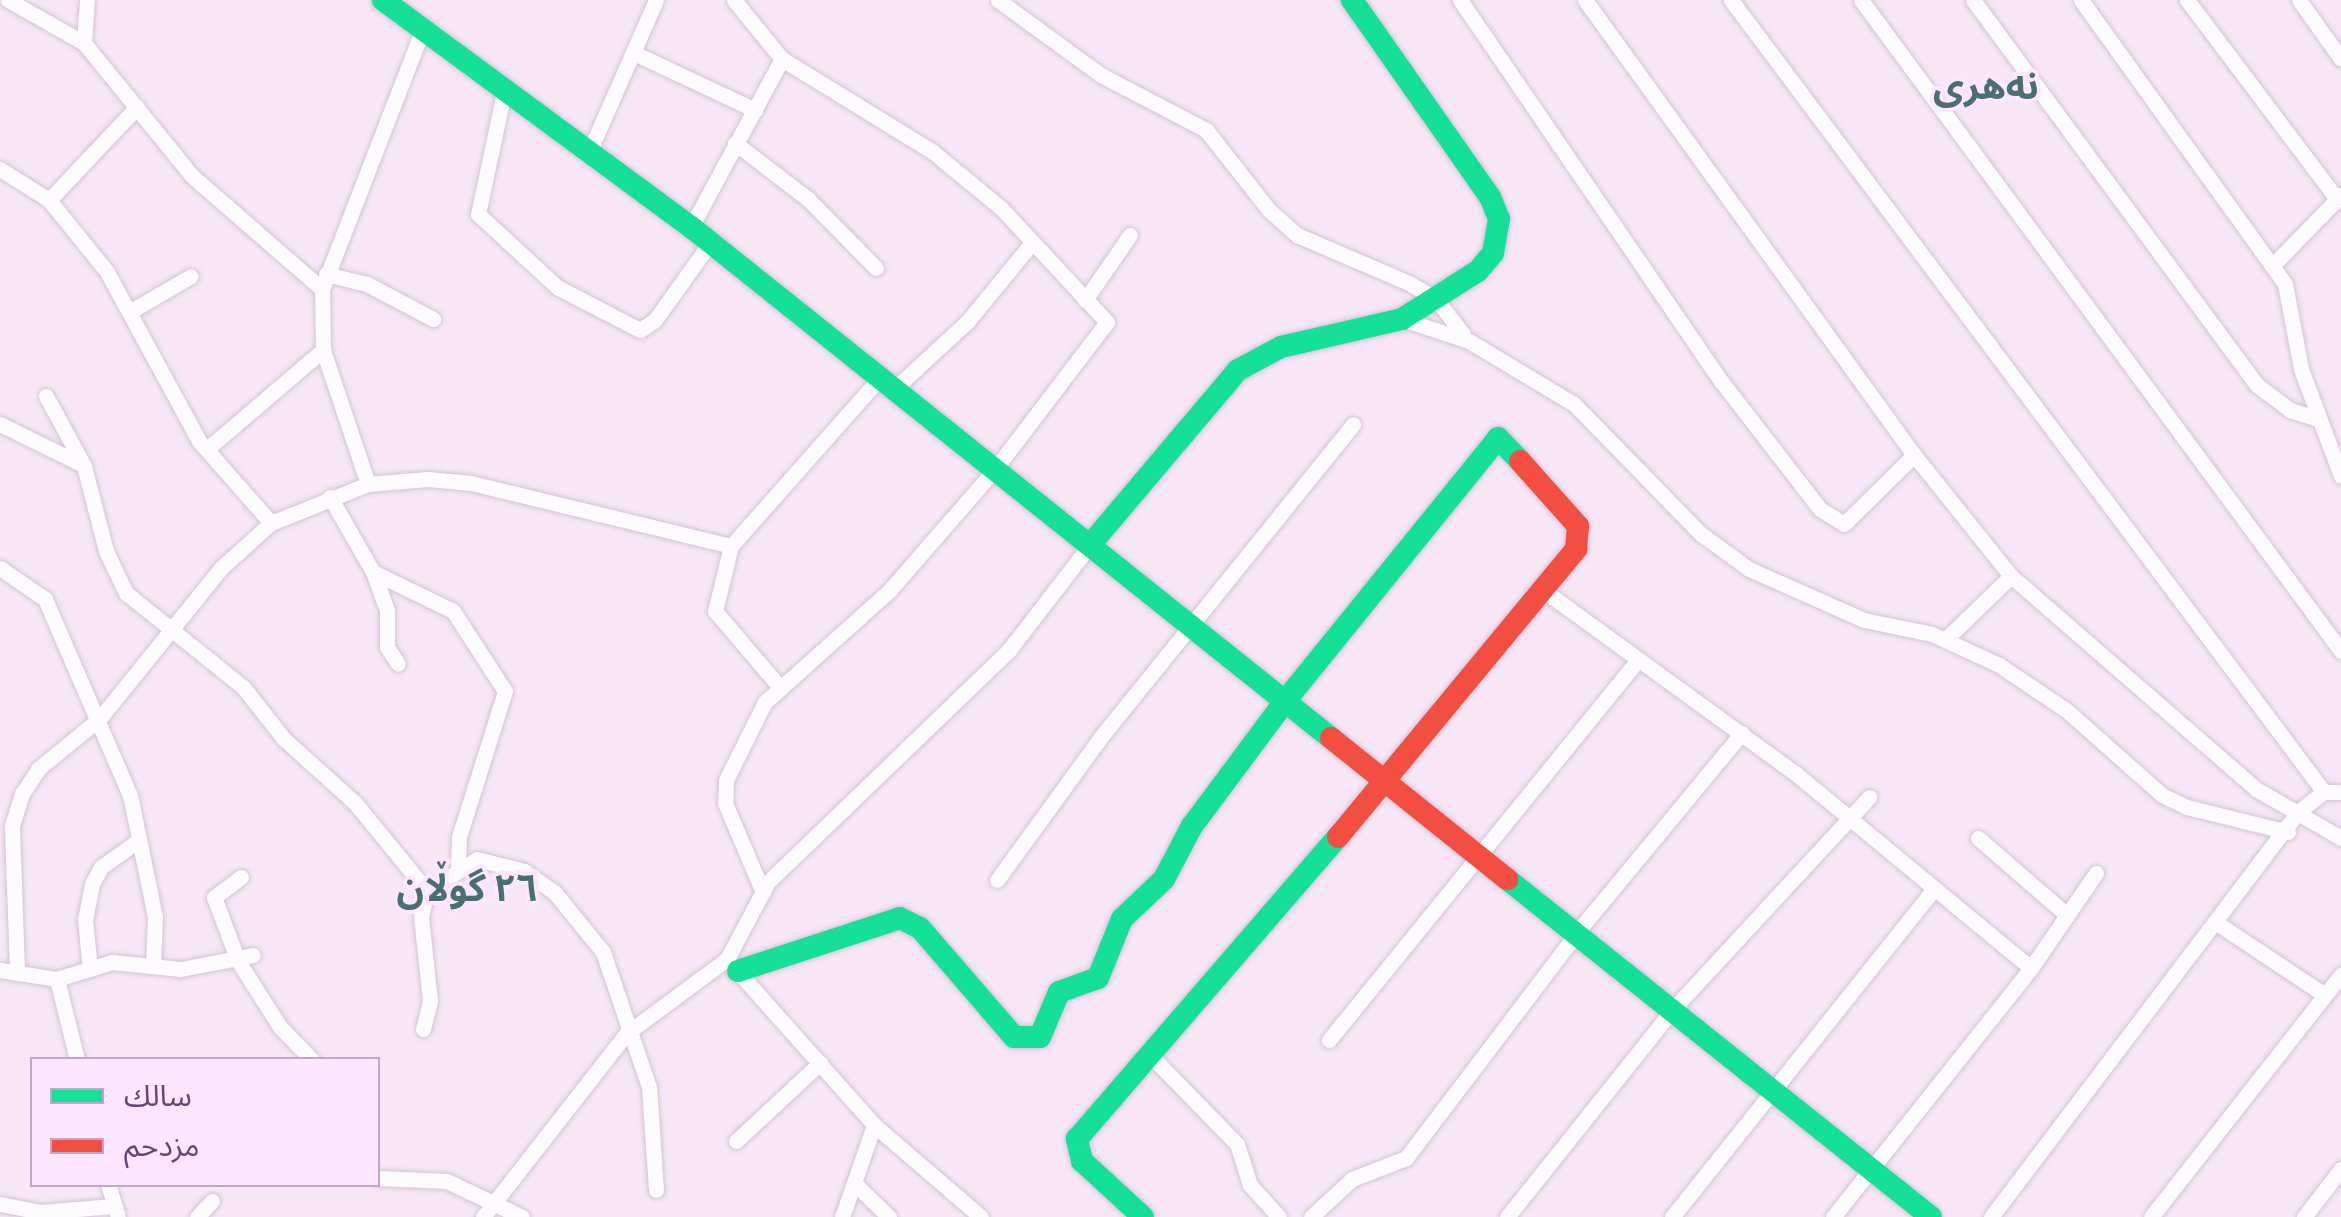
<!DOCTYPE html>
<meta charset="utf-8">
<style>
body{margin:0}
#map{position:relative;width:2341px;height:1217px;overflow:hidden;background:#f6e6f6;font-family:"Exo 2","Noto Sans Arabic",sans-serif}
div>[style]{position:absolute}
.roads{filter:drop-shadow(0 0 2px #d4c4d7) drop-shadow(0 0 2px #d4c4d7)}
.street>*{height:15px;margin:-7.5px;padding:0 7.5px;transform-origin:7.5px;border-radius:7.5px;background:#fefbfe}
.fast>*{height:22px;margin:-11px;padding:0 11px;transform-origin:11px;border-radius:11px;background:#16e098}
.jam>*{height:22px;margin:-11px;padding:0 11px;transform-origin:11px;border-radius:11px;background:#f24e42}
span{translate:-50% -50%;white-space:nowrap;text-align:center;line-height:1.15;-webkit-text-stroke:8px #fee6ff;paint-order:stroke}
.neighbourhood-label{font-size:38px;color:#496f70;font-weight:700}
.legend{position:absolute;left:30px;top:1057px;width:350px;height:130px;box-sizing:border-box;background:#fee6ff;border:2px solid #c1a6c7;margin:0;padding:12px 18px;list-style:none;font-size:30px;color:#664674}
.legend li{display:flex;align-items:center;gap:20px;height:50px}
.legend b{width:50px;border:2px solid #c1a6c7}
</style>
<div id="map">
<div class="roads">
<div class="street">
<div style="left:8px;top:0;width:87px;rotate:29.5deg"></div>
<div style="left:84px;top:43px;width:171px;rotate:50.9deg"></div>
<div style="left:192px;top:176px;width:172px;rotate:41deg"></div>
<div style="left:734px;top:0;width:76px;rotate:50.9deg"></div>
<div style="left:782px;top:59px;width:177px;rotate:31.6deg"></div>
<div style="left:933px;top:152px;width:88px;rotate:39.5deg"></div>
<div style="left:1001px;top:208px;width:156px;rotate:47.1deg"></div>
<div style="left:1107px;top:322px;width:185px;rotate:127.3deg"></div>
<div style="left:995px;top:469px;width:160px;rotate:131deg"></div>
<div style="left:890px;top:590px;width:168px;rotate:138.1deg"></div>
<div style="left:765px;top:702px;width:87px;rotate:116.6deg"></div>
<div style="left:726px;top:780px;width:23px;rotate:92deg"></div>
<div style="left:725px;top:803px;width:97px;rotate:66.9deg"></div>
<div style="left:998px;top:0;width:127px;rotate:36.1deg"></div>
<div style="left:1101px;top:75px;width:119px;rotate:27.6deg"></div>
<div style="left:1206px;top:130px;width:102px;rotate:51.8deg"></div>
<div style="left:1269px;top:210px;width:38px;rotate:42deg"></div>
<div style="left:1297px;top:235px;width:122px;rotate:23.2deg"></div>
<div style="left:1409px;top:283px;width:31px;rotate:31deg"></div>
<div style="left:1436px;top:299px;width:44px;rotate:52.4deg"></div>
<div style="left:1460px;top:0;width:462px;rotate:55.6deg"></div>
<div style="left:1721px;top:381px;width:162px;rotate:52.3deg"></div>
<div style="left:1820px;top:509px;width:28px;rotate:32deg"></div>
<div style="left:1844px;top:524px;width:98px;rotate:-44.6deg"></div>
<div style="left:1585px;top:0;width:561px;rotate:54.13deg"></div>
<div style="left:1914px;top:455px;width:155px;rotate:51.3deg"></div>
<div style="left:2011px;top:576px;width:325px;rotate:41deg"></div>
<div style="left:2256px;top:789px;width:98px;rotate:30deg"></div>
<div style="left:1731px;top:0;width:989px;rotate:53.18deg"></div>
<div style="left:1861px;top:0;width:809px;rotate:53.6deg"></div>
<div style="left:1973px;top:0;width:478px;rotate:53.6deg"></div>
<div style="left:2257px;top:385px;width:41px;rotate:37.1deg"></div>
<div style="left:2290px;top:410px;width:28px;rotate:18deg"></div>
<div style="left:2081px;top:0;width:350px;rotate:54.3deg"></div>
<div style="left:2285px;top:284px;width:86px;rotate:79.3deg"></div>
<div style="left:2301px;top:369px;width:114px;rotate:69.5deg"></div>
<div style="left:2187px;top:0;width:248px;rotate:53deg"></div>
<div style="left:2299px;top:0;width:72px;rotate:54.6deg"></div>
<div style="left:84px;top:43px;width:43px;rotate:-86deg"></div>
<div style="left:634px;top:53px;width:134px;rotate:25.2deg"></div>
<div style="left:504px;top:92px;width:125px;rotate:102deg"></div>
<div style="left:478px;top:214px;width:108px;rotate:42.7deg"></div>
<div style="left:557px;top:287px;width:93px;rotate:27.4deg"></div>
<div style="left:640px;top:330px;width:18px;rotate:-34deg"></div>
<div style="left:655px;top:320px;width:95px;rotate:-54.5deg"></div>
<div style="left:735px;top:143px;width:92px;rotate:37.5deg"></div>
<div style="left:808px;top:199px;width:97px;rotate:45.4deg"></div>
<div style="left:589px;top:152px;width:166px;rotate:-66.2deg"></div>
<div style="left:0;top:169px;width:58px;rotate:32.3deg"></div>
<div style="left:49px;top:200px;width:92px;rotate:51.1deg"></div>
<div style="left:107px;top:272px;width:192px;rotate:61.4deg"></div>
<div style="left:199px;top:441px;width:109px;rotate:48.7deg"></div>
<div style="left:49px;top:200px;width:128px;rotate:-46.6deg"></div>
<div style="left:691px;top:227px;width:191px;rotate:-61.6deg"></div>
<div style="left:2273px;top:265px;width:98px;rotate:-45.8deg"></div>
<div style="left:326px;top:274px;width:42px;rotate:13.7deg"></div>
<div style="left:367px;top:284px;width:75px;rotate:27.9deg"></div>
<div style="left:1085px;top:300px;width:79px;rotate:-55.3deg"></div>
<div style="left:131px;top:311px;width:69px;rotate:-30.3deg"></div>
<div style="left:1402px;top:319px;width:71px;rotate:18.2deg"></div>
<div style="left:1469px;top:341px;width:122px;rotate:31deg"></div>
<div style="left:1574px;top:404px;width:182px;rotate:45.7deg"></div>
<div style="left:1701px;top:534px;width:59px;rotate:36.1deg"></div>
<div style="left:1749px;top:569px;width:126px;rotate:23.9deg"></div>
<div style="left:1864px;top:620px;width:69px;rotate:11.6deg"></div>
<div style="left:1932px;top:634px;width:74px;rotate:24.8deg"></div>
<div style="left:1999px;top:665px;width:81px;rotate:33.9deg"></div>
<div style="left:2066px;top:710px;width:128px;rotate:41.5deg"></div>
<div style="left:2162px;top:795px;width:28px;rotate:26deg"></div>
<div style="left:2187px;top:807px;width:104px;rotate:13.9deg"></div>
<div style="left:893px;top:390px;width:100px;rotate:-42.6deg"></div>
<div style="left:967px;top:322px;width:99px;rotate:-50.7deg"></div>
<div style="left:46px;top:396px;width:80px;rotate:61.5deg"></div>
<div style="left:84px;top:466px;width:88px;rotate:75.5deg"></div>
<div style="left:106px;top:551px;width:47px;rotate:64.5deg"></div>
<div style="left:126px;top:593px;width:150px;rotate:38.8deg"></div>
<div style="left:243px;top:687px;width:66px;rotate:51.7deg"></div>
<div style="left:284px;top:739px;width:96px;rotate:42deg"></div>
<div style="left:355px;top:803px;width:114px;rotate:50.7deg"></div>
<div style="left:0;top:424px;width:90px;rotate:26.3deg"></div>
<div style="left:207px;top:449px;width:153px;rotate:-40.5deg"></div>
<div style="left:368px;top:484px;width:141px;rotate:-108.6deg"></div>
<div style="left:323px;top:350px;width:61px;rotate:-90.9deg"></div>
<div style="left:322px;top:289px;width:277px;rotate:-68.8deg"></div>
<div style="left:330px;top:497px;width:86px;rotate:60.2deg"></div>
<div style="left:373px;top:572px;width:89px;rotate:26deg"></div>
<div style="left:453px;top:611px;width:95px;rotate:57deg"></div>
<div style="left:505px;top:691px;width:153px;rotate:107.5deg"></div>
<div style="left:459px;top:837px;width:30px;rotate:92deg"></div>
<div style="left:731px;top:546px;width:67px;rotate:103.8deg"></div>
<div style="left:715px;top:611px;width:97px;rotate:49.6deg"></div>
<div style="left:0;top:568px;width:55px;rotate:34.6deg"></div>
<div style="left:45px;top:599px;width:214px;rotate:66.6deg"></div>
<div style="left:130px;top:795px;width:125px;rotate:78.4deg"></div>
<div style="left:155px;top:917px;width:48px;rotate:92.4deg"></div>
<div style="left:373px;top:572px;width:40px;rotate:69.8deg"></div>
<div style="left:387px;top:610px;width:37px;rotate:90deg"></div>
<div style="left:387px;top:647px;width:20px;rotate:57deg"></div>
<div style="left:1543px;top:590px;width:311px;rotate:36deg"></div>
<div style="left:1795px;top:773px;width:306px;rotate:39.6deg"></div>
<div style="left:1945px;top:640px;width:92px;rotate:-44.1deg"></div>
<div style="left:1978px;top:838px;width:118px;rotate:40.9deg"></div>
<div style="left:241px;top:877px;width:34px;rotate:143deg"></div>
<div style="left:214px;top:897px;width:68px;rotate:69.4deg"></div>
<div style="left:238px;top:961px;width:78px;rotate:57.5deg"></div>
<div style="left:280px;top:1027px;width:46px;rotate:45.9deg"></div>
<div style="left:997px;top:880px;width:175px;rotate:-54deg"></div>
<div style="left:1100px;top:738px;width:403px;rotate:-51.1deg"></div>
<div style="left:2218px;top:924px;width:128px;rotate:33.6deg"></div>
<div style="left:733px;top:966px;width:213px;rotate:48.4deg"></div>
<div style="left:874px;top:1125px;width:141px;rotate:40.7deg"></div>
<div style="left:90px;top:969px;width:49px;rotate:-95.8deg"></div>
<div style="left:85px;top:920px;width:37px;rotate:-79deg"></div>
<div style="left:92px;top:884px;width:19px;rotate:-62deg"></div>
<div style="left:101px;top:867px;width:47px;rotate:-35.4deg"></div>
<div style="left:0;top:970px;width:58px;rotate:9deg"></div>
<div style="left:57px;top:979px;width:58px;rotate:-17.2deg"></div>
<div style="left:112px;top:962px;width:69px;rotate:5.8deg"></div>
<div style="left:181px;top:969px;width:73px;rotate:-11deg"></div>
<div style="left:17px;top:971px;width:145px;rotate:-92deg"></div>
<div style="left:12px;top:826px;width:34px;rotate:-73deg"></div>
<div style="left:22px;top:794px;width:30px;rotate:-57deg"></div>
<div style="left:38px;top:769px;width:80px;rotate:-39.4deg"></div>
<div style="left:100px;top:718px;width:193px;rotate:-51.1deg"></div>
<div style="left:221px;top:568px;width:67px;rotate:-42deg"></div>
<div style="left:271px;top:523px;width:105px;rotate:-21.9deg"></div>
<div style="left:368px;top:484px;width:60px;rotate:-4.8deg"></div>
<div style="left:428px;top:479px;width:43px;rotate:5.3deg"></div>
<div style="left:471px;top:483px;width:268px;rotate:13.6deg"></div>
<div style="left:731px;top:546px;width:223px;rotate:-48.5deg"></div>
<div style="left:57px;top:979px;width:83px;rotate:76.1deg"></div>
<div style="left:423px;top:1029px;width:29px;rotate:-76deg"></div>
<div style="left:430px;top:1001px;width:84px;rotate:-96.1deg"></div>
<div style="left:421px;top:917px;width:27px;rotate:-77deg"></div>
<div style="left:427px;top:891px;width:59px;rotate:-32.6deg"></div>
<div style="left:477px;top:859px;width:49px;rotate:14.3deg"></div>
<div style="left:524px;top:871px;width:38px;rotate:35deg"></div>
<div style="left:555px;top:893px;width:76px;rotate:50.9deg"></div>
<div style="left:603px;top:952px;width:143px;rotate:71.2deg"></div>
<div style="left:649px;top:1087px;width:103px;rotate:86.1deg"></div>
<div style="left:1329px;top:1040px;width:490px;rotate:-50.9deg"></div>
<div style="left:1151px;top:1056px;width:123px;rotate:45.7deg"></div>
<div style="left:1237px;top:1144px;width:43px;rotate:72.4deg"></div>
<div style="left:1250px;top:1185px;width:43px;rotate:47.8deg"></div>
<div style="left:736px;top:1141px;width:115px;rotate:-42.9deg"></div>
<div style="left:378px;top:1178px;width:69px;rotate:2.5deg"></div>
<div style="left:447px;top:1181px;width:83px;rotate:25.6deg"></div>
<div style="left:854px;top:1183px;width:49px;rotate:44.2deg"></div>
<div style="left:108px;top:1184px;width:34px;rotate:73deg"></div>
<div style="left:0;top:1204px;width:42px;rotate:11deg"></div>
<div style="left:41px;top:1212px;width:72px;rotate:-4.8deg"></div>
<div style="left:197px;top:1217px;width:22px;rotate:-47deg"></div>
<div style="left:483px;top:1217px;width:234px;rotate:-52deg"></div>
<div style="left:627px;top:1033px;width:124px;rotate:-36.5deg"></div>
<div style="left:727px;top:959px;width:87px;rotate:-62deg"></div>
<div style="left:768px;top:882px;width:335px;rotate:-43.9deg"></div>
<div style="left:1009px;top:650px;width:133px;rotate:-52.4deg"></div>
<div style="left:842px;top:1217px;width:97px;rotate:-70.8deg"></div>
<div style="left:1311px;top:1217px;width:56px;rotate:-42.8deg"></div>
<div style="left:1352px;top:1179px;width:58px;rotate:-21.3deg"></div>
<div style="left:1406px;top:1158px;width:285px;rotate:-52.8deg"></div>
<div style="left:1578px;top:931px;width:257px;rotate:-50.4deg"></div>
<div style="left:1507px;top:1217px;width:266px;rotate:-51.4deg"></div>
<div style="left:1673px;top:1009px;width:289px;rotate:-47.2deg"></div>
<div style="left:1672px;top:1217px;width:418px;rotate:-51.4deg"></div>
<div style="left:1833px;top:1217px;width:318px;rotate:-51.5deg"></div>
<div style="left:2031px;top:968px;width:115px;rotate:-55.6deg"></div>
<div style="left:1991px;top:1217px;width:508px;rotate:-52.84deg"></div>
<div style="left:2298px;top:812px;width:33px;rotate:-38deg"></div>
<div style="left:2324px;top:792px;width:17px"></div>
<div style="left:2151px;top:1217px;width:308px;rotate:-51.9deg"></div>
<div style="left:2304px;top:1217px;width:61px;rotate:-52.4deg"></div>
</div>
<div class="fast">
<div style="left:383px;top:0;width:383px;rotate:36.4deg"></div>
<div style="left:691px;top:227px;width:819px;rotate:38.61deg"></div>
<div style="left:1090px;top:545px;width:229px;rotate:-49.8deg"></div>
<div style="left:1238px;top:370px;width:49px;rotate:-28.1deg"></div>
<div style="left:1281px;top:347px;width:124px;rotate:-13deg"></div>
<div style="left:1402px;top:319px;width:90px;rotate:-32.3deg"></div>
<div style="left:1478px;top:271px;width:23px;rotate:-50deg"></div>
<div style="left:1493px;top:253px;width:35px;rotate:-80deg"></div>
<div style="left:1499px;top:219px;width:24px;rotate:-112deg"></div>
<div style="left:1490px;top:197px;width:241px;rotate:-125deg"></div>
<div style="left:1507px;top:879px;width:542px;rotate:38.56deg"></div>
<div style="left:738px;top:971px;width:170px;rotate:-18.1deg"></div>
<div style="left:900px;top:918px;width:22px;rotate:27deg"></div>
<div style="left:920px;top:928px;width:144px;rotate:49.2deg"></div>
<div style="left:1014px;top:1037px;width:26px"></div>
<div style="left:1040px;top:1037px;width:49px;rotate:-67.1deg"></div>
<div style="left:1059px;top:992px;width:41px;rotate:-19.7deg"></div>
<div style="left:1098px;top:978px;width:64px;rotate:-67.9deg"></div>
<div style="left:1122px;top:919px;width:58px;rotate:-43.6deg"></div>
<div style="left:1164px;top:879px;width:60px;rotate:-62.2deg"></div>
<div style="left:1192px;top:826px;width:157px;rotate:-53.3deg"></div>
<div style="left:1286px;top:700px;width:337px;rotate:-51deg"></div>
<div style="left:1498px;top:438px;width:32px;rotate:46deg"></div>
<div style="left:1143px;top:1217px;width:83px;rotate:-137.4deg"></div>
<div style="left:1082px;top:1161px;width:23px;rotate:-103deg"></div>
<div style="left:1077px;top:1139px;width:399px;rotate:-49.2deg"></div>
</div>
<div class="jam">
<div style="left:1331px;top:738px;width:226px;rotate:38.7deg"></div>
<div style="left:1338px;top:837px;width:374px;rotate:-50.4deg"></div>
<div style="left:1576px;top:549px;width:23px;rotate:-85deg"></div>
<div style="left:1578px;top:526px;width:87px;rotate:-131.7deg"></div>
</div>
</div>
<div class="neighbourhood-label">
<span style="left:1986px;top:85px">نەھری</span>
<span style="left:467px;top:887px">٢٦ گوڵان</span>
</div>
<ul class="legend">
<li><b style="height:12px;background:#16e098"></b>سالك</li>
<li><b style="height:12px;background:#f24e42"></b>مزدحم</li>
</ul>
</div>
